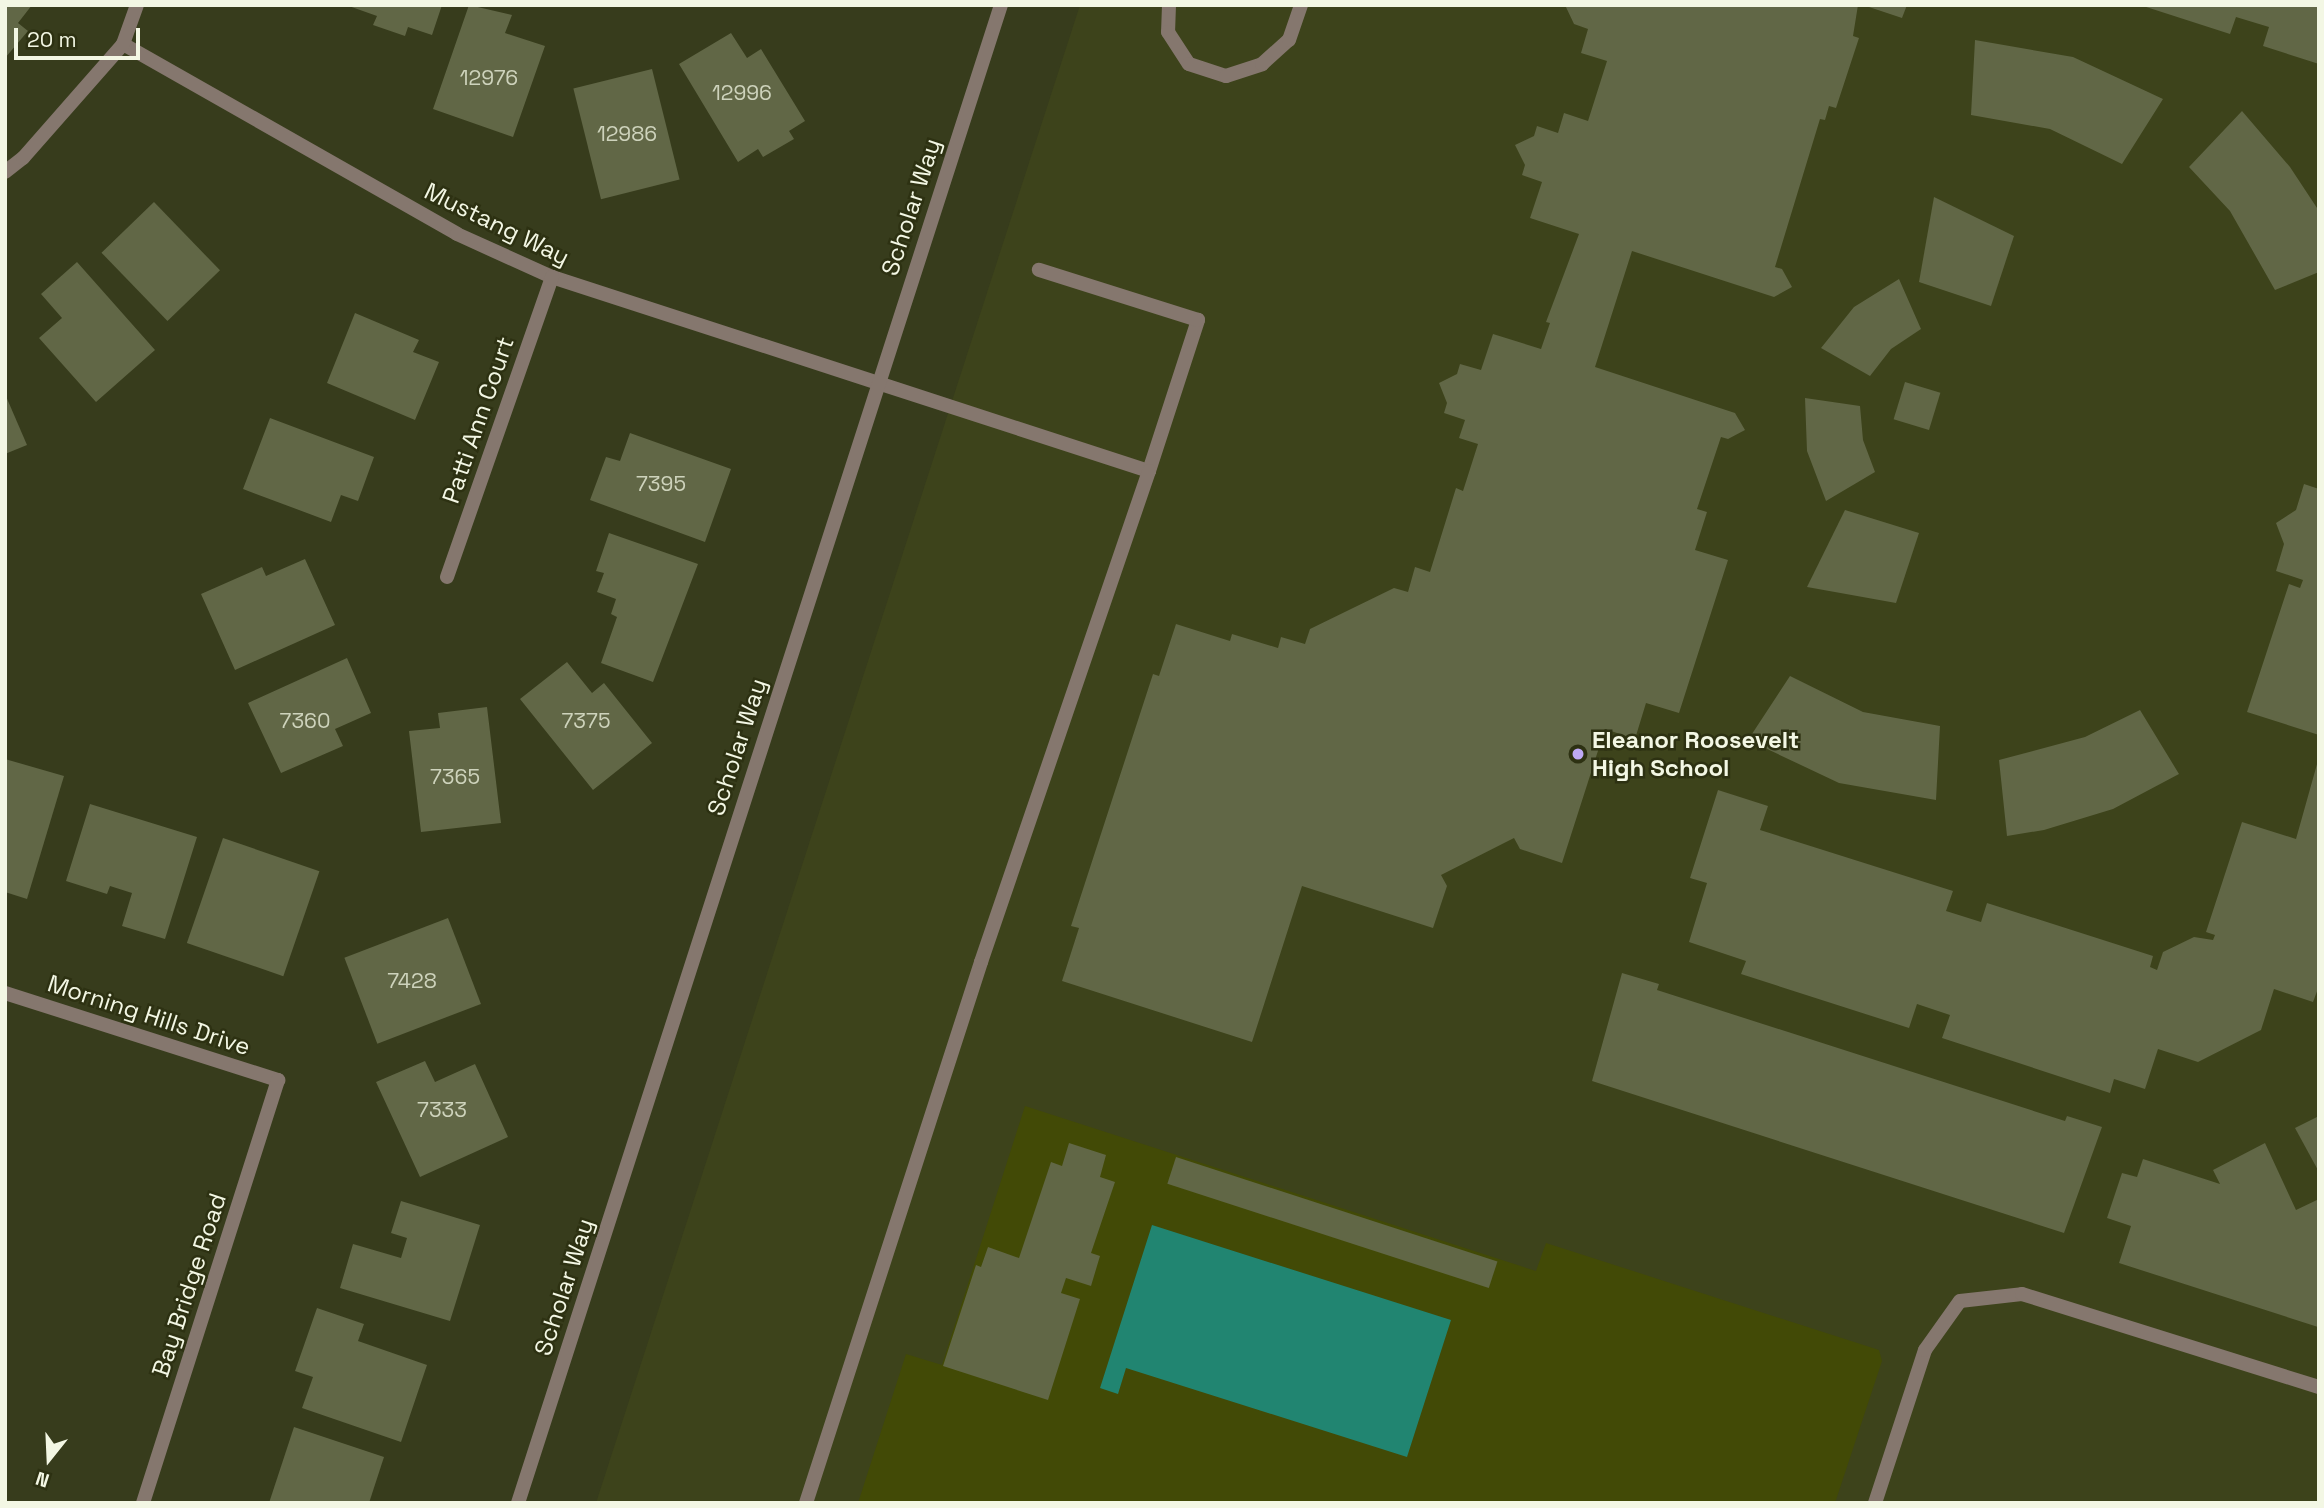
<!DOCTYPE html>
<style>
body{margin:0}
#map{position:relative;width:2324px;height:1508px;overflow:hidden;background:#373c1c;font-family:"Space Grotesk",sans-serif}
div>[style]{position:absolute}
.built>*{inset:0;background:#3d431b}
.green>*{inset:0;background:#424a06}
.water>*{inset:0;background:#218571}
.building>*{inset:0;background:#616746;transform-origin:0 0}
.service>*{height:14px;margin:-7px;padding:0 7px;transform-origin:7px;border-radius:7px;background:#85776e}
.minor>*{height:14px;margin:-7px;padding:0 7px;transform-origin:7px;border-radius:7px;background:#85776e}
.tertiary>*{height:14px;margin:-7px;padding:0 7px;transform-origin:7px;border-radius:7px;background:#85776e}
.dots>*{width:19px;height:19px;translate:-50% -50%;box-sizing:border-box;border:4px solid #2d3112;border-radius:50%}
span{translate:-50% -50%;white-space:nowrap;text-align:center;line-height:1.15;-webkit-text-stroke:5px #2d3112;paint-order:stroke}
.number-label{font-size:21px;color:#ced3bc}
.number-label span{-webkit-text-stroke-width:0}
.street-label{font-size:24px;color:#f3f7e4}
.poi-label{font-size:24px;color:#f3f7e4;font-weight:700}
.left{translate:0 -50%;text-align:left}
.frame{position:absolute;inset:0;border:7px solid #f3f7e4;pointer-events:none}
.north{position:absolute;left:14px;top:1424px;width:70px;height:70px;-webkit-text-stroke:5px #2d3112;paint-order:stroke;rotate:198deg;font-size:19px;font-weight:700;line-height:28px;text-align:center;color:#f3f7e4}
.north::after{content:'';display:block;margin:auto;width:24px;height:32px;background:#f3f7e4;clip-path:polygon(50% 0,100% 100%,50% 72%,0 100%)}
.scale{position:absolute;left:14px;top:28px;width:126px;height:32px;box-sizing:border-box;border:4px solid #f3f7e4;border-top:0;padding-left:9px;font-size:21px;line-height:24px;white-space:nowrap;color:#f3f7e4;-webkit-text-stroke:5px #2d3112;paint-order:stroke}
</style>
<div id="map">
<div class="built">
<div style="clip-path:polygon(1080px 5px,2319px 5px,2319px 1503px,596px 1503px)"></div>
</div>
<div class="green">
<div style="clip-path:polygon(1025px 1106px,1536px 1271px,1546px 1243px,1879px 1350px,1882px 1361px,1835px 1503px,858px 1503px,906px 1354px,942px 1365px)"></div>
</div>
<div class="water">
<div style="clip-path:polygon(1152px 1225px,1451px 1320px,1407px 1457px,1126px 1368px,1118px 1394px,1100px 1388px)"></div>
</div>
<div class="building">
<div style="clip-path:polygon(5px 5px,32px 5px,18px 23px,28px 31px,5px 58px)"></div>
<div style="clip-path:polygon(346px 5px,442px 5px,432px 35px,408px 27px,405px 36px,373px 25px,377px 16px)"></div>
<div style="clip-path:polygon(469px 5px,512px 15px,505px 33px,545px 46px,513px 137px,433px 109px)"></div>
<div style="clip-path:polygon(1565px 5px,1858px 5px,1853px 36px,1859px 38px,1836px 108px,1829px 106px,1825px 120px,1820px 119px,1775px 267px,1782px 269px,1792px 287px,1774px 297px,1632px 251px,1595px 367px,1735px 413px,1745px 430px,1728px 439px,1721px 437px,1697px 509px,1707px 512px,1695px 550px,1728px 560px,1679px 713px,1646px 703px,1635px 739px,1605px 729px,1562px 863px,1520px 849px,1514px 838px,1441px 875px,1447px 886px,1433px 928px,1302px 886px,1252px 1042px,1062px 981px,1079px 928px,1071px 926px,1153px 674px,1159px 676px,1176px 624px,1230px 641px,1232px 634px,1278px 648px,1281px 637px,1305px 644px,1310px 629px,1394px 588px,1408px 592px,1415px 567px,1430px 572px,1456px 488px,1463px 491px,1478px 444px,1459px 438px,1465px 420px,1444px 413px,1447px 403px,1439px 383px,1457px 374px,1460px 364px,1481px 370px,1493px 334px,1541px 349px,1550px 323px,1546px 322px,1579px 234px,1530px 218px,1542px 182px,1522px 175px,1525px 165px,1515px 145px,1534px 136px,1537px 126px,1558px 133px,1564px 113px,1588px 121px,1607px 61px,1581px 53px,1588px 29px,1574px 24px)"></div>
<div style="clip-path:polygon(1863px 5px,1907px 5px,1902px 18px)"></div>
<div style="clip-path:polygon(2140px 5px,2319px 5px,2319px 64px,2263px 46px,2269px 27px,2236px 17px,2230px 34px)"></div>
<div style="clip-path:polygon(731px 33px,747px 58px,761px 49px,805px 121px,789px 131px,794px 139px,763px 157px,758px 149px,738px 162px,679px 64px)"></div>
<div style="clip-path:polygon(1975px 40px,2073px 57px,2163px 99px,2122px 164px,2050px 129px,1971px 115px)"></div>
<div style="left:652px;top:69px;width:114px;height:81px;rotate:76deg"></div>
<div style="clip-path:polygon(2242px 111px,2290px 167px,2319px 211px,2319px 272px,2275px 290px,2230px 211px,2189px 167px)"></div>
<div style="clip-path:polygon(1934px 197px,2014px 236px,1991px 306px,1919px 282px)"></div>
<div style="left:154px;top:202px;width:95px;height:73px;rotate:46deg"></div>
<div style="clip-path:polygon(77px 262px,155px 350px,96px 402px,39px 338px,62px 318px,41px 294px)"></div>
<div style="clip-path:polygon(1899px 279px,1921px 329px,1891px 349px,1870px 376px,1821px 348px,1854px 307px)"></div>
<div style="clip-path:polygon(355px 313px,419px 340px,413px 352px,439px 362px,415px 420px,327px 383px)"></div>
<div style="left:1905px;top:382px;width:37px;height:39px;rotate:17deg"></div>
<div style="clip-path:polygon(5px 394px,27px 445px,5px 454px)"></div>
<div style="clip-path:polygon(1805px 398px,1860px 406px,1863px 440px,1875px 472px,1826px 501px,1807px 451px)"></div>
<div style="clip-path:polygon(270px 418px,374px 457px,358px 501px,341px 495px,331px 522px,243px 489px)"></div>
<div style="clip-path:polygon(630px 433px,731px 469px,705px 542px,590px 500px,606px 457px,620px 461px)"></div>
<div style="clip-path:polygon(2304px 484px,2319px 489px,2319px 735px,2247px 712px,2289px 584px,2300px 588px,2303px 580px,2276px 571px,2284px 544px,2276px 523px,2296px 510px)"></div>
<div style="clip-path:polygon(1845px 510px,1919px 533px,1896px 603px,1807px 587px)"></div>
<div style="clip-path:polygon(609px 533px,698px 564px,653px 682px,601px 663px,617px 617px,611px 614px,616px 599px,597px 592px,604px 573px,596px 571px)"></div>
<div style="clip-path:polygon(305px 559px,335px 625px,235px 670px,201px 594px,262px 567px,266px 576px)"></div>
<div style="clip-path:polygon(347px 658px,371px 713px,335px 729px,343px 746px,281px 773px,248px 703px)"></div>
<div style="clip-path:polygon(567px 662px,592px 693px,604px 683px,652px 743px,593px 790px,520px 699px)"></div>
<div style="clip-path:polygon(1790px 676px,1863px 712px,1940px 726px,1936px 800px,1839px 783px,1748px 740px)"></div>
<div style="clip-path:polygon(487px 707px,501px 823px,421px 832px,409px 731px,440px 728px,438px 713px)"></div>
<div style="clip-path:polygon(2140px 710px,2179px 774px,2113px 809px,2044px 830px,2007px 836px,1999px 760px,2085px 737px)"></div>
<div style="clip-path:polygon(2319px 757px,2319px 986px,2313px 1002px,2274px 989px,2261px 1030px,2198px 1062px,2158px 1049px,2145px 1089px,2114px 1079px,2110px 1093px,1942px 1038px,1950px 1015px,1917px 1004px,1909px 1028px,1741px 974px,1746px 961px,1689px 942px,1707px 883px,1690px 878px,1718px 790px,1768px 806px,1760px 830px,1953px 891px,1946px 911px,1981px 922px,1987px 903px,2153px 956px,2150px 967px,2157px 970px,2163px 952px,2194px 937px,2213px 940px,2215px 935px,2206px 932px,2242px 822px,2296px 839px)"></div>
<div style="clip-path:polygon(5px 759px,64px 776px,27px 899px,5px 892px)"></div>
<div style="clip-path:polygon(90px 804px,197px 837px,165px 939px,122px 926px,132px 893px,110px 886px,107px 894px,66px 881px)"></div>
<div style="left:223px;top:838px;width:102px;height:111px;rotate:19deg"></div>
<div style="left:448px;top:918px;width:92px;height:111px;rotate:69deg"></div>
<div style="clip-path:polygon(1622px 973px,1659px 984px,1657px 990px,2065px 1121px,2067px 1116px,2102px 1127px,2064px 1233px,1592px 1081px)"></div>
<div style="clip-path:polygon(425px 1061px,435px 1082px,475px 1064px,508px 1137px,420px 1177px,376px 1082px)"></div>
<div style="clip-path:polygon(2319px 1116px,2319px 1172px,2295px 1128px)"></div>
<div style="clip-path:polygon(1069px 1143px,1106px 1155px,1100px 1177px,1115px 1182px,1091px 1253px,1100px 1256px,1091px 1286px,1066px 1278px,1061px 1293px,1080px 1299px,1048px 1400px,943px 1366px,976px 1265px,981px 1267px,988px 1247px,1019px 1258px,1051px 1162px,1062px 1166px)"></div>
<div style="clip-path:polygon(2265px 1143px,2296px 1210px,2319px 1199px,2318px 1327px,2119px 1263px,2131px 1226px,2107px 1218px,2122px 1173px,2137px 1177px,2143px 1159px,2220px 1184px,2213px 1170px)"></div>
<div style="left:1176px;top:1157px;width:338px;height:28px;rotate:18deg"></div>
<div style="clip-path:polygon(401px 1201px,480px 1225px,450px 1321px,340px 1288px,353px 1244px,401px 1258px,407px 1238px,391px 1233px)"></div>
<div style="clip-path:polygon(317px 1308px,364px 1324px,358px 1341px,427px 1365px,401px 1442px,302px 1408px,313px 1377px,295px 1371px)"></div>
<div style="clip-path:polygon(294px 1427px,384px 1457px,369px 1503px,269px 1503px)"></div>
</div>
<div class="service">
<div style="left:1169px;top:5px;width:27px;rotate:92deg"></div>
<div style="left:1168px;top:32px;width:38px;rotate:57deg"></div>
<div style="left:1189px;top:64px;width:39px;rotate:18deg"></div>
<div style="left:1226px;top:76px;width:38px;rotate:-18deg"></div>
<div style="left:1262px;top:64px;width:36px;rotate:-42deg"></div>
<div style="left:1289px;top:40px;width:37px;rotate:-71deg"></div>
<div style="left:878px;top:383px;width:285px;rotate:18deg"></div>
<div style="left:1149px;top:471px;width:159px;rotate:-72deg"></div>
<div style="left:1198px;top:320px;width:167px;rotate:-162.5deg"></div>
<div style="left:806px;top:1503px;width:569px;rotate:-72.07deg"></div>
<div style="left:981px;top:962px;width:519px;rotate:-71.11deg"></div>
<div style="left:1875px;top:1503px;width:161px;rotate:-71.9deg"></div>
<div style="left:1925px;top:1350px;width:60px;rotate:-54.5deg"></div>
<div style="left:1960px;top:1301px;width:62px;rotate:-6.4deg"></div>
<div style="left:2022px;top:1294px;width:311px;rotate:17.4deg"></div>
</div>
<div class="minor">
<div style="left:123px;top:44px;width:384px;rotate:29.6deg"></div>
<div style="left:457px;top:234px;width:104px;rotate:24.4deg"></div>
<div style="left:552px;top:277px;width:343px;rotate:18deg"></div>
<div style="left:5px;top:172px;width:23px;rotate:-38deg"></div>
<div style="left:23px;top:158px;width:152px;rotate:-48.7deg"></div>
<div style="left:123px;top:44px;width:41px;rotate:-70.3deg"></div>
<div style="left:447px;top:577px;width:318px;rotate:-70.7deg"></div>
<div style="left:5px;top:993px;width:287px;rotate:17.7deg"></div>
<div style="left:278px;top:1080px;width:444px;rotate:107.7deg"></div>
</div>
<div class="tertiary">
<div style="left:518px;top:1503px;width:1574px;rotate:-72.13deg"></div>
</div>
<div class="dots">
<div style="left:1578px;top:754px;background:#bea9f5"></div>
</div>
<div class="number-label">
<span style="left:489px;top:78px">12976</span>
<span style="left:742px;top:93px">12996</span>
<span style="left:627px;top:134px">12986</span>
<span style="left:661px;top:484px">7395</span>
<span style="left:305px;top:721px">7360</span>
<span style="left:586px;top:721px">7375</span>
<span style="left:455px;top:777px">7365</span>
<span style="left:412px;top:981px">7428</span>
<span style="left:442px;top:1110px">7333</span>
</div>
<div class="street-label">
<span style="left:911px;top:207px;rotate:-72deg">Scholar Way</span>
<span style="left:497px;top:224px;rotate:26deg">Mustang Way</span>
<span style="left:478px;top:420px;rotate:-71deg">Patti Ann Court</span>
<span style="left:737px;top:747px;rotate:-72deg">Scholar Way</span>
<span style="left:149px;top:1015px;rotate:18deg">Morning Hills Drive</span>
<span style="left:189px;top:1285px;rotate:-72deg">Bay Bridge Road</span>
<span style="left:564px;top:1287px;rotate:-72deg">Scholar Way</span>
</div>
<div class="poi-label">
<span class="left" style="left:1592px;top:754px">Eleanor Roosevelt<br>High School</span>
</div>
<div class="frame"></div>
<div class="north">N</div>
<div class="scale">20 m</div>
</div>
